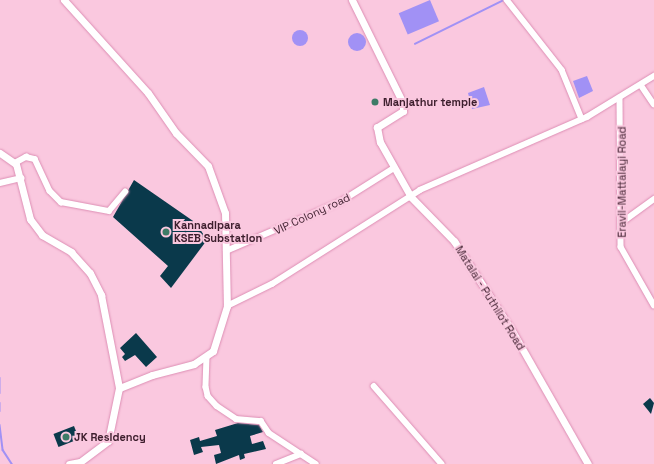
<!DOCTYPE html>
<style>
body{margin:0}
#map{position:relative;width:654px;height:464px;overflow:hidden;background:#fac8df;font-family:"Space Grotesk",sans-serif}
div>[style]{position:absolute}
.water>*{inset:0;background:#a191f5;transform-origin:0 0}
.round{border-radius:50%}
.stream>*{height:1.5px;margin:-0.75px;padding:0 0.75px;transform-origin:0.75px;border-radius:0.75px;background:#a191f5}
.building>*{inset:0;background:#0a394b;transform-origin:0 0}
.roads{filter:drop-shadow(0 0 1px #dd8eb4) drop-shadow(0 0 1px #dd8eb4)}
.minor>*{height:5.5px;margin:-2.75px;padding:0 2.75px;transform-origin:2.75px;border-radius:2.75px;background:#fff}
.tertiary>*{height:7px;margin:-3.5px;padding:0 3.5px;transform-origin:3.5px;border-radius:3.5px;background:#fff}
.secondary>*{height:7px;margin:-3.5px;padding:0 3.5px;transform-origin:3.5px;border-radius:3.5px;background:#fff}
.dots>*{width:11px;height:11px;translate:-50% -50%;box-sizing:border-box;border:2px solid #fac8df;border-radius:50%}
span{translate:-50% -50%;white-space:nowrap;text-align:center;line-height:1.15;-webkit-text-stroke:4px #fac8df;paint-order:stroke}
.poi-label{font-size:11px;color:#3d1e2d;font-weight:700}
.left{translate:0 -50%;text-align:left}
.street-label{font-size:11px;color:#3d1e2d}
</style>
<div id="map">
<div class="water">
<div style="left:430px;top:0;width:23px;height:34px;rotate:67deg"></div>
<div class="round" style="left:292px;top:30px;width:16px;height:16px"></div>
<div class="round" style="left:348px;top:33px;width:18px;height:18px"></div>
<div style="clip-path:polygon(587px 76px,593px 91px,579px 98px,573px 81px)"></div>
<div style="clip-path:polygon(484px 87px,490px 105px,472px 109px,468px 93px)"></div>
</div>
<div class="stream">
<div style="left:415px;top:44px;width:99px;rotate:-26.3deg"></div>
<div style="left:0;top:378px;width:15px;rotate:90deg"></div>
<div style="left:0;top:403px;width:8px;rotate:90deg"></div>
<div style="left:0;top:425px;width:25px;rotate:83deg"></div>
<div style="left:3px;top:450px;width:17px;rotate:57deg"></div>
</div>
<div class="building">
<div style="clip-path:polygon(134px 180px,196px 223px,207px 240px,171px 288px,160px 276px,168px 266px,113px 217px)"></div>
<div style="clip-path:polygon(136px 333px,157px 357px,146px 367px,135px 355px,125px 361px,122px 357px,125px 354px,120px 348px)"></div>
<div style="clip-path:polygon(650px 398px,654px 403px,651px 414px,643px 404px)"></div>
<div style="clip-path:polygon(238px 423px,259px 425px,263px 432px,250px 436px,252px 444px,263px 441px,266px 449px,244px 454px,245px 458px,240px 460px,239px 455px,216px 464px,214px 455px,221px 453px,219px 445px,201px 447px,203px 452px,194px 455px,190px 440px,199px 437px,200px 441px,217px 436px,215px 430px)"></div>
<div style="left:74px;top:426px;width:14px;height:22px;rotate:69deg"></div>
</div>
<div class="roads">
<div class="minor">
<div style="left:507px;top:0;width:89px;rotate:51.8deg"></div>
<div style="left:562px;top:70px;width:53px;rotate:67.8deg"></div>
<div style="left:641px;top:85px;width:23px;rotate:56deg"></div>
<div style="left:620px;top:98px;width:149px;rotate:89.6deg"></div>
<div style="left:621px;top:247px;width:67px;rotate:60.4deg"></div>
<div style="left:15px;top:163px;width:13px;rotate:-29deg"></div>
<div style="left:26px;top:157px;width:9px;rotate:13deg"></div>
<div style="left:35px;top:159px;width:35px;rotate:65deg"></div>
<div style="left:50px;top:191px;width:16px;rotate:45deg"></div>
<div style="left:61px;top:202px;width:49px;rotate:10.6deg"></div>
<div style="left:109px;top:211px;width:25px;rotate:-50deg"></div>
<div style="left:0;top:183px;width:22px;rotate:-13deg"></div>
<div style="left:621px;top:223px;width:41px;rotate:-36deg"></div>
<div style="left:226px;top:251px;width:124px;rotate:-23.3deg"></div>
<div style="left:340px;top:202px;width:64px;rotate:-32.2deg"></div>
<div style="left:227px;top:306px;width:50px;rotate:-26.1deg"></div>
<div style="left:272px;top:284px;width:175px;rotate:-32.4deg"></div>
<div style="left:420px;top:190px;width:182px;rotate:-23.6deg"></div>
<div style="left:587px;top:117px;width:79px;rotate:-31.5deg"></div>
<div style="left:207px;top:357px;width:30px;rotate:92deg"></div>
<div style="left:206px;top:387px;width:9px;rotate:77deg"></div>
<div style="left:208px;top:396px;width:13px;rotate:48deg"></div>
<div style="left:217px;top:406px;width:23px;rotate:34deg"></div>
<div style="left:236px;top:419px;width:25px;rotate:5deg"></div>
<div style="left:261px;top:421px;width:14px;rotate:56deg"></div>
<div style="left:269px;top:433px;width:56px;rotate:33.4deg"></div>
<div style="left:374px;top:386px;width:103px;rotate:48.9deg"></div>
<div style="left:276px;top:464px;width:27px;rotate:-22deg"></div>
</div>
<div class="tertiary">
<div style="left:64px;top:0;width:125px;rotate:47.9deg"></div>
<div style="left:148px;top:93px;width:49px;rotate:55deg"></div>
<div style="left:176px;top:133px;width:46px;rotate:45.9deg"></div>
<div style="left:208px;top:166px;width:50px;rotate:70.1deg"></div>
<div style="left:225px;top:213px;width:93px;rotate:88.8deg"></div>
<div style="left:227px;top:306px;width:47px;rotate:107.3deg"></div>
<div style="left:213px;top:351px;width:23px;rotate:146deg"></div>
<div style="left:194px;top:364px;width:43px;rotate:165.3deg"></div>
<div style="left:152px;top:375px;width:35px;rotate:158deg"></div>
<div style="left:352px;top:0;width:115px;rotate:63.7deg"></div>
<div style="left:403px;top:103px;width:8px;rotate:90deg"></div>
<div style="left:403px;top:111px;width:31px;rotate:148deg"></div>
<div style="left:377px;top:127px;width:15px;rotate:79deg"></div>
<div style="left:380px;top:142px;width:63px;rotate:60.6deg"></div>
<div style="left:411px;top:197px;width:62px;rotate:45.7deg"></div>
<div style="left:454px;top:241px;width:105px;rotate:57.1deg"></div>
<div style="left:511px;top:329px;width:155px;rotate:60.3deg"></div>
</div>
<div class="secondary">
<div style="left:0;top:153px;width:19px;rotate:35deg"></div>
<div style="left:16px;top:164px;width:57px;rotate:75.7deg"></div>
<div style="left:30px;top:219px;width:20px;rotate:53deg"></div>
<div style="left:42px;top:235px;width:34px;rotate:30deg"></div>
<div style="left:71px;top:252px;width:28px;rotate:48deg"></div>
<div style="left:90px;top:273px;width:25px;rotate:63deg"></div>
<div style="left:101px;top:295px;width:95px;rotate:79deg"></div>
<div style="left:119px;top:388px;width:54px;rotate:101.7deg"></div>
<div style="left:108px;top:441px;width:35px;rotate:143deg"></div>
<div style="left:80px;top:462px;width:11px;rotate:170deg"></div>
</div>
</div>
<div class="dots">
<div style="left:375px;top:102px;background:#3e7b67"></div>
<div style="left:166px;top:232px;background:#3e7b67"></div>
<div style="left:66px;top:437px;background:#3e7b67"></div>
</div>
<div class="poi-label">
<span class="left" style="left:383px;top:102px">Manjathur temple</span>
<span class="left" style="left:174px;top:232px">Kannadipara<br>KSEB Substation</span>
<span class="left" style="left:74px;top:437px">JK Residency</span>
</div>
<div class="street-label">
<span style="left:622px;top:182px;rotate:-90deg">Eravil-Mattalayi Road</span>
<span style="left:312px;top:214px;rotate:-25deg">VIP Colony road</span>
<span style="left:490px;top:298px;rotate:58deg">Matalai - Puthilot Road</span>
</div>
</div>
